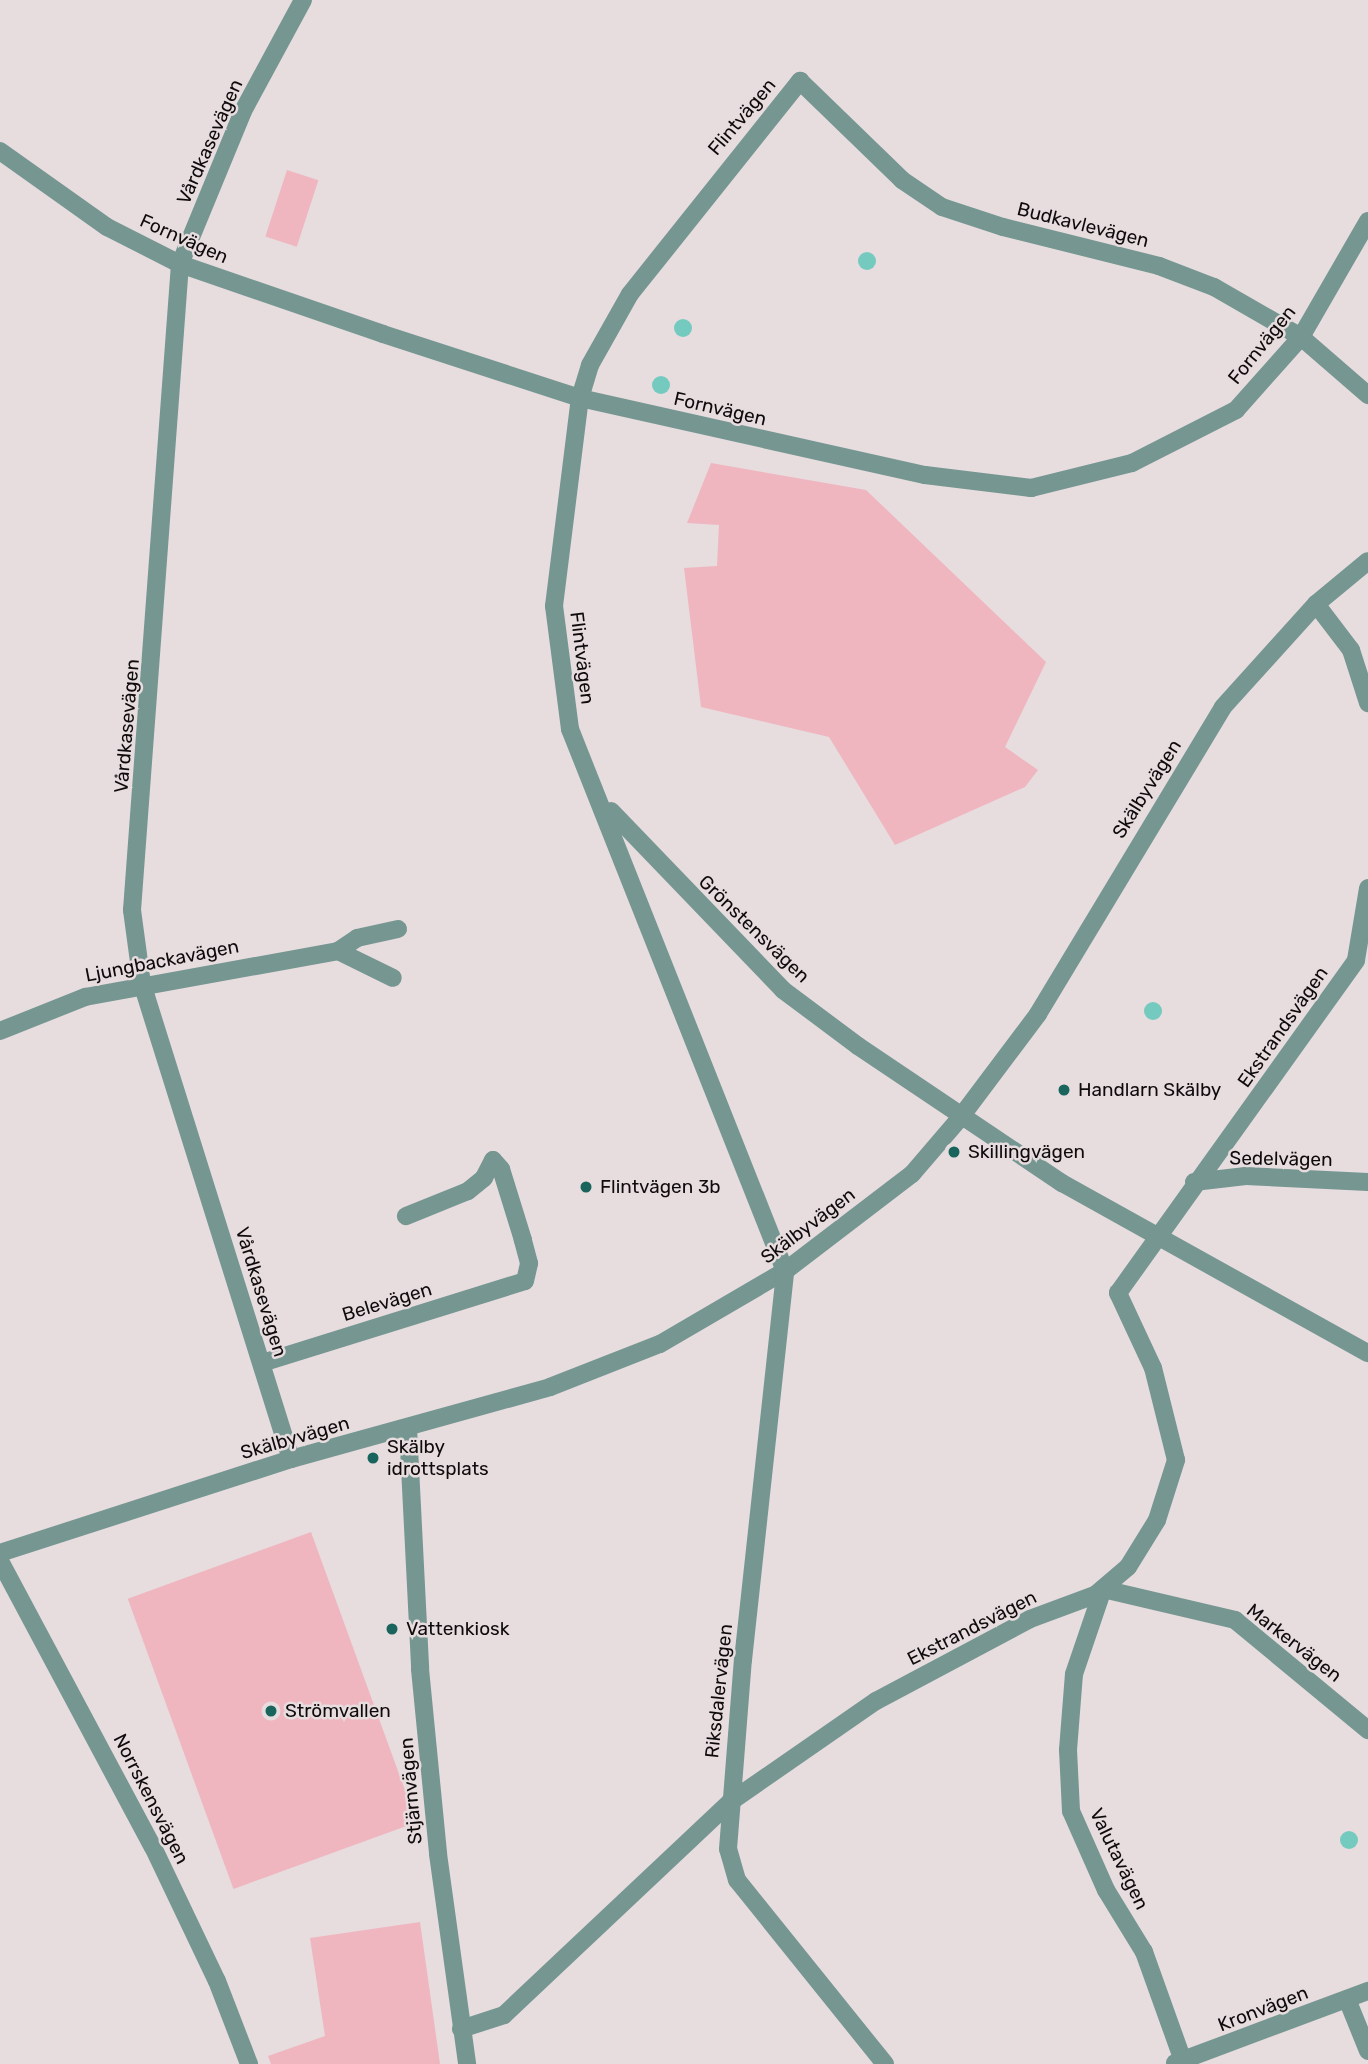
<!DOCTYPE html>
<meta charset="utf-8">
<style>
body{margin:0}
#map{position:relative;width:1368px;height:2064px;overflow:hidden;background:#e7dcde;font-family:Rubik,sans-serif}
div>[style]{position:absolute}
.green>*{inset:0;background:#efb6c0;transform-origin:0 0}
.water>*{inset:0;background:#75cabf}
.round{border-radius:50%}
.minor>*{height:18px;margin:-9px;padding:0 9px;transform-origin:9px;border-radius:9px;background:#759691}
.dots>*{width:19px;height:19px;translate:-50% -50%;box-sizing:border-box;border:4px solid #e7dcde;border-radius:50%}
span{translate:-50% -50%;white-space:nowrap;text-align:center;line-height:1.15;-webkit-text-stroke:5px #e7dcde;paint-order:stroke}
.street-label{font-size:19px;color:#0f0b0c}
.poi-label{font-size:19px;color:#0f0b0c}
.left{translate:0 -50%;text-align:left}
</style>
<div id="map">
<div class="green">
<div style="left:287px;top:170px;width:33px;height:70px;rotate:18deg"></div>
<div style="clip-path:polygon(711px 463px,866px 490px,1046px 662px,1005px 747px,1038px 770px,1025px 787px,895px 845px,829px 737px,701px 707px,684px 568px,717px 566px,719px 525px,687px 523px)"></div>
<div style="left:311px;top:1532px;width:309px;height:195px;rotate:70deg"></div>
<div style="clip-path:polygon(420px 1922px,440px 2064px,271px 2064px,268px 2056px,325px 2036px,310px 1938px)"></div>
</div>
<div class="water">
<div class="round" style="left:858px;top:252px;width:18px;height:18px"></div>
<div class="round" style="left:674px;top:319px;width:18px;height:18px"></div>
<div class="round" style="left:652px;top:376px;width:18px;height:18px"></div>
<div class="round" style="left:1144px;top:1002px;width:18px;height:18px"></div>
<div class="round" style="left:1340px;top:1831px;width:18px;height:18px"></div>
</div>
<div class="minor">
<div style="left:0;top:151px;width:131px;rotate:35.4deg"></div>
<div style="left:107px;top:227px;width:82px;rotate:26.9deg"></div>
<div style="left:180px;top:264px;width:215px;rotate:19deg"></div>
<div style="left:383px;top:334px;width:207px;rotate:18deg"></div>
<div style="left:580px;top:398px;width:353px;rotate:12.6deg"></div>
<div style="left:925px;top:475px;width:107px;rotate:7deg"></div>
<div style="left:1031px;top:488px;width:104px;rotate:-13.9deg"></div>
<div style="left:1132px;top:463px;width:117px;rotate:-27deg"></div>
<div style="left:1236px;top:410px;width:98px;rotate:-48.3deg"></div>
<div style="left:1301px;top:337px;width:134px;rotate:-60deg"></div>
<div style="left:1316px;top:604px;width:58px;rotate:52.7deg"></div>
<div style="left:1351px;top:650px;width:56px;rotate:72.2deg"></div>
<div style="left:611px;top:811px;width:248px;rotate:46.1deg"></div>
<div style="left:783px;top:990px;width:94px;rotate:36.7deg"></div>
<div style="left:858px;top:1046px;width:246px;rotate:33.9deg"></div>
<div style="left:1062px;top:1183px;width:350px;rotate:29.1deg"></div>
<div style="left:338px;top:951px;width:61px;rotate:26.1deg"></div>
<div style="left:0;top:1031px;width:92px;rotate:-21.8deg"></div>
<div style="left:85px;top:997px;width:257px;rotate:-10.3deg"></div>
<div style="left:338px;top:951px;width:23px;rotate:-34deg"></div>
<div style="left:357px;top:938px;width:42px;rotate:-12.4deg"></div>
<div style="left:1194px;top:1182px;width:52px;rotate:-6.6deg"></div>
<div style="left:1246px;top:1176px;width:122px;rotate:2.8deg"></div>
<div style="left:262px;top:1363px;width:275px;rotate:-17.3deg"></div>
<div style="left:525px;top:1281px;width:18px;rotate:-77deg"></div>
<div style="left:529px;top:1263px;width:24px;rotate:-105deg"></div>
<div style="left:523px;top:1240px;width:74px;rotate:-107.2deg"></div>
<div style="left:501px;top:1169px;width:12px;rotate:-132deg"></div>
<div style="left:493px;top:1160px;width:20px;rotate:117deg"></div>
<div style="left:484px;top:1178px;width:21px;rotate:141deg"></div>
<div style="left:468px;top:1191px;width:67px;rotate:158deg"></div>
<div style="left:408px;top:1428px;width:241px;rotate:87.1deg"></div>
<div style="left:420px;top:1669px;width:186px;rotate:84.4deg"></div>
<div style="left:438px;top:1854px;width:212px;rotate:82.1deg"></div>
<div style="left:291px;top:1459px;width:498px;rotate:-107.4deg"></div>
<div style="left:142px;top:984px;width:75px;rotate:-97.7deg"></div>
<div style="left:132px;top:910px;width:648px;rotate:-85.75deg"></div>
<div style="left:180px;top:264px;width:165px;rotate:-67.6deg"></div>
<div style="left:243px;top:111px;width:126px;rotate:-61.6deg"></div>
<div style="left:0;top:1553px;width:306px;rotate:-17.9deg"></div>
<div style="left:291px;top:1459px;width:269px;rotate:-15.5deg"></div>
<div style="left:550px;top:1387px;width:118px;rotate:-21.4deg"></div>
<div style="left:660px;top:1344px;width:145px;rotate:-30.3deg"></div>
<div style="left:785px;top:1271px;width:160px;rotate:-37.4deg"></div>
<div style="left:912px;top:1174px;width:74px;rotate:-49.4deg"></div>
<div style="left:960px;top:1118px;width:130px;rotate:-53.1deg"></div>
<div style="left:1038px;top:1014px;width:358px;rotate:-58.9deg"></div>
<div style="left:1223px;top:707px;width:139px;rotate:-47.9deg"></div>
<div style="left:1316px;top:604px;width:67px;rotate:-39.6deg"></div>
<div style="left:0;top:1561px;width:324px;rotate:61.9deg"></div>
<div style="left:153px;top:1847px;width:148px;rotate:64.5deg"></div>
<div style="left:217px;top:1981px;width:89px;rotate:68.9deg"></div>
<div style="left:1347px;top:1999px;width:56px;rotate:68deg"></div>
<div style="left:461px;top:2029px;width:45px;rotate:-18deg"></div>
<div style="left:504px;top:2015px;width:311px;rotate:-43.3deg"></div>
<div style="left:730px;top:1802px;width:178px;rotate:-34.7deg"></div>
<div style="left:876px;top:1701px;width:174px;rotate:-28deg"></div>
<div style="left:1030px;top:1619px;width:69px;rotate:-20.3deg"></div>
<div style="left:1095px;top:1595px;width:43px;rotate:-40.3deg"></div>
<div style="left:1128px;top:1567px;width:55px;rotate:-58.3deg"></div>
<div style="left:1157px;top:1520px;width:63px;rotate:-72.4deg"></div>
<div style="left:1176px;top:1460px;width:95px;rotate:-104deg"></div>
<div style="left:1153px;top:1368px;width:83px;rotate:-115deg"></div>
<div style="left:1118px;top:1293px;width:409px;rotate:-54.4deg"></div>
<div style="left:1356px;top:960px;width:73px;rotate:-80.5deg"></div>
<div style="left:1182px;top:2058px;width:113px;rotate:-109.7deg"></div>
<div style="left:1144px;top:1952px;width:73px;rotate:-121.5deg"></div>
<div style="left:1106px;top:1890px;width:86px;rotate:-113.9deg"></div>
<div style="left:1071px;top:1811px;width:61px;rotate:-92.8deg"></div>
<div style="left:1068px;top:1750px;width:76px;rotate:-85.5deg"></div>
<div style="left:1074px;top:1674px;width:90px;rotate:-71.2deg"></div>
<div style="left:1103px;top:1589px;width:136px;rotate:13.2deg"></div>
<div style="left:1235px;top:1620px;width:173px;rotate:39.6deg"></div>
<div style="left:1175px;top:2063px;width:206px;rotate:-20.5deg"></div>
<div style="left:885px;top:2064px;width:236px;rotate:-128.8deg"></div>
<div style="left:737px;top:1880px;width:32px;rotate:-106deg"></div>
<div style="left:728px;top:1849px;width:190px;rotate:-85.5deg"></div>
<div style="left:743px;top:1660px;width:391px;rotate:-83.8deg"></div>
<div style="left:785px;top:1271px;width:583px;rotate:-111.64deg"></div>
<div style="left:570px;top:729px;width:124px;rotate:-97.4deg"></div>
<div style="left:554px;top:606px;width:210px;rotate:-82.9deg"></div>
<div style="left:580px;top:398px;width:34px;rotate:-73deg"></div>
<div style="left:590px;top:365px;width:81px;rotate:-60.6deg"></div>
<div style="left:630px;top:294px;width:273px;rotate:-51.4deg"></div>
<div style="left:800px;top:81px;width:142px;rotate:44.1deg"></div>
<div style="left:902px;top:180px;width:48px;rotate:34deg"></div>
<div style="left:942px;top:207px;width:64px;rotate:18.2deg"></div>
<div style="left:1003px;top:227px;width:161px;rotate:14deg"></div>
<div style="left:1159px;top:266px;width:59px;rotate:20.9deg"></div>
<div style="left:1214px;top:287px;width:100px;rotate:29.9deg"></div>
<div style="left:1301px;top:337px;width:89px;rotate:40.9deg"></div>
</div>
<div class="dots">
<div style="left:1064px;top:1090px;background:#19645c"></div>
<div style="left:954px;top:1152px;background:#19645c"></div>
<div style="left:586px;top:1187px;background:#19645c"></div>
<div style="left:373px;top:1458px;background:#19645c"></div>
<div style="left:392px;top:1629px;background:#19645c"></div>
<div style="left:271px;top:1711px;background:#19645c"></div>
</div>
<div class="street-label">
<span style="left:742px;top:117px;rotate:-50deg">Flintvägen</span>
<span style="left:210px;top:142px;rotate:-66deg">Vårdkasevägen</span>
<span style="left:1083px;top:225px;rotate:14deg">Budkavlevägen</span>
<span style="left:184px;top:239px;rotate:24deg">Fornvägen</span>
<span style="left:1262px;top:345px;rotate:-51deg">Fornvägen</span>
<span style="left:720px;top:409px;rotate:13deg">Fornvägen</span>
<span style="left:582px;top:658px;rotate:83deg">Flintvägen</span>
<span style="left:127px;top:726px;rotate:-85deg">Vårdkasevägen</span>
<span style="left:1147px;top:789px;rotate:-58deg">Skälbyvägen</span>
<span style="left:754px;top:929px;rotate:44deg">Grönstensvägen</span>
<span style="left:162px;top:961px;rotate:-11deg">Ljungbackavägen</span>
<span style="left:1283px;top:1027px;rotate:-55deg">Ekstrandsvägen</span>
<span style="left:1281px;top:1159px;rotate:1deg">Sedelvägen</span>
<span style="left:808px;top:1226px;rotate:-37deg">Skälbyvägen</span>
<span style="left:261px;top:1292px;rotate:73deg">Vårdkasevägen</span>
<span style="left:387px;top:1302px;rotate:-17deg">Belevägen</span>
<span style="left:295px;top:1438px;rotate:-16deg">Skälbyvägen</span>
<span style="left:972px;top:1628px;rotate:-27deg">Ekstrandsvägen</span>
<span style="left:1294px;top:1643px;rotate:38deg">Markervägen</span>
<span style="left:719px;top:1691px;rotate:-84deg">Riksdalervägen</span>
<span style="left:411px;top:1791px;rotate:-95deg">Stjärnvägen</span>
<span style="left:151px;top:1799px;rotate:63deg">Norrskensvägen</span>
<span style="left:1119px;top:1859px;rotate:64deg">Valutavägen</span>
<span style="left:1263px;top:2009px;rotate:-21deg">Kronvägen</span>
</div>
<div class="poi-label">
<span class="left" style="left:1078px;top:1090px">Handlarn Skälby</span>
<span class="left" style="left:968px;top:1152px">Skillingvägen</span>
<span class="left" style="left:600px;top:1187px">Flintvägen 3b</span>
<span class="left" style="left:387px;top:1458px">Skälby<br>idrottsplats</span>
<span class="left" style="left:406px;top:1629px">Vattenkiosk</span>
<span class="left" style="left:285px;top:1711px">Strömvallen</span>
</div>
</div>
